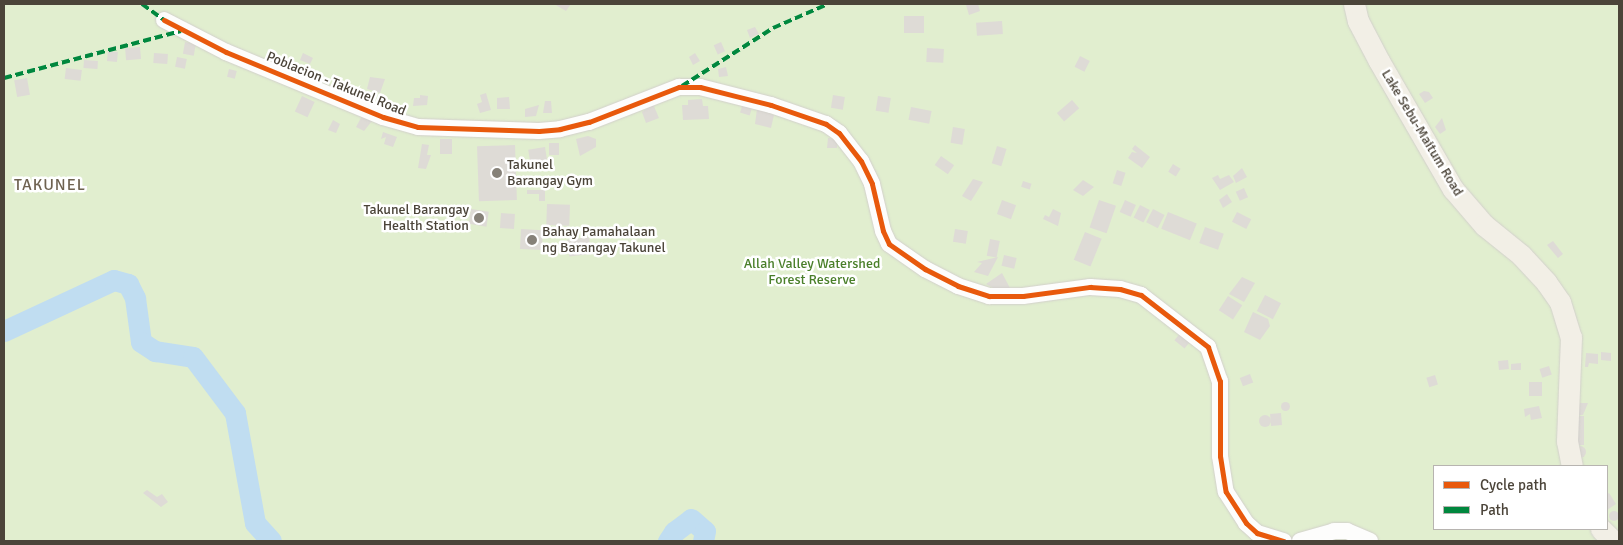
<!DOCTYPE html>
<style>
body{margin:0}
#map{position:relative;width:1623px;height:545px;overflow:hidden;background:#f4f2ee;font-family:Signika,sans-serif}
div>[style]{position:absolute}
.green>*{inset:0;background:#e1eecf}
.river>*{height:21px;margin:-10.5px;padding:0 10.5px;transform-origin:10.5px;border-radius:10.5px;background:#c0ddf1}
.building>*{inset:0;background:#dedbd6;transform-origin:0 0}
.round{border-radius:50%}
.roads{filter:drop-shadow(0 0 1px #d2d0cb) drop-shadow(0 0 1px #d2d0cb)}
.minor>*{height:16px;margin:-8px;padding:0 8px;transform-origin:8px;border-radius:8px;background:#fdfdfc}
.major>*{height:21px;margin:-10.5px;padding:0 10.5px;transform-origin:10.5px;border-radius:10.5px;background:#f2efe6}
.quiet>*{height:4px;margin-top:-2px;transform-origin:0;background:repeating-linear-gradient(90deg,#00873e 0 8px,transparent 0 12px)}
.cycleway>*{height:5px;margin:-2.5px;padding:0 2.5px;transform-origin:2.5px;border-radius:2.5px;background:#e8590c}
.dots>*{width:14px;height:14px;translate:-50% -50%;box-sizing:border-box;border:2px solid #fff;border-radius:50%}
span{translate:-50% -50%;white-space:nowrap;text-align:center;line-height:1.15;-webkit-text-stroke:5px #fff;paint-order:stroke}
.street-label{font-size:14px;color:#4b4439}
.poi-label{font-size:14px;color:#4b4439}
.left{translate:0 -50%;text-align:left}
.right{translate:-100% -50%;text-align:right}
.park-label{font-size:14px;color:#4a7f2a}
.quarter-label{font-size:16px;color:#6e6250;letter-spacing:1px}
.frame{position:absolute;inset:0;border:5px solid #4b4439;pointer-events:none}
.legend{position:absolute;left:1433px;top:465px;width:175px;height:65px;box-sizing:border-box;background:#fff;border:1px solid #b7b4b0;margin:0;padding:6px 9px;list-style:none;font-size:15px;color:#4b4439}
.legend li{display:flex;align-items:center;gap:10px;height:25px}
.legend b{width:25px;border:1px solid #b7b4b0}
</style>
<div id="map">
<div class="green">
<div style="clip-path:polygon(evenodd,4px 4px,1619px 4px,1619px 541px,4px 541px,4px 4px,1434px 466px,1607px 466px,1607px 529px,1434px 529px,1434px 466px)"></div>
</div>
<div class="river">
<div style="left:4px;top:331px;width:121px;rotate:-24.9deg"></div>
<div style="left:114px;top:280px;width:15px;rotate:16deg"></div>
<div style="left:128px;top:284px;width:16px;rotate:63deg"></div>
<div style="left:135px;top:298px;width:44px;rotate:82.2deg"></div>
<div style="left:141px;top:342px;width:17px;rotate:33deg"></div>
<div style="left:155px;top:351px;width:38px;rotate:9deg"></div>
<div style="left:193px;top:357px;width:70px;rotate:53.1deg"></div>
<div style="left:235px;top:413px;width:112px;rotate:79.7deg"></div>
<div style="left:255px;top:523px;width:24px;rotate:48deg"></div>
<div style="left:668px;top:541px;width:11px;rotate:-56deg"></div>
<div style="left:674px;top:532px;width:21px;rotate:-37deg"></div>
<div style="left:691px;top:519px;width:18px;rotate:41deg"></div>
<div style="left:705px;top:531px;width:10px;rotate:101deg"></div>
</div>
<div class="building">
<div style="clip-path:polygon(554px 4px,571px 4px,566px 11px)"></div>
<div style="clip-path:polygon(978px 4px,980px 11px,969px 15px,966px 5px)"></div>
<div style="left:904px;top:16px;width:20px;height:17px"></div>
<div style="left:1002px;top:21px;width:13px;height:26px;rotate:86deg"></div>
<div style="clip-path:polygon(755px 27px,759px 34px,750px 38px,747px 30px)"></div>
<div style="left:185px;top:42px;width:11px;height:12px;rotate:10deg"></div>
<div style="left:721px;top:42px;width:10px;height:8px;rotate:66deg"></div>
<div style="left:140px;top:47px;width:12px;height:15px;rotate:85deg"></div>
<div style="left:927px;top:48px;width:17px;height:14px;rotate:3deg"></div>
<div style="left:108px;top:51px;width:10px;height:10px;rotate:6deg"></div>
<div style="left:154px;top:53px;width:14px;height:10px;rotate:4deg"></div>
<div style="clip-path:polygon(303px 53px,313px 58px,310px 64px,300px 60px)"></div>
<div style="clip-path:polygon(695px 53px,700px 61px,693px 65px,689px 57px)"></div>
<div style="left:1080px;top:56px;width:11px;height:12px;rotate:27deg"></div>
<div style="left:177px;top:57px;width:10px;height:10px;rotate:11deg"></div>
<div style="left:84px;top:60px;width:14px;height:8px;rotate:4deg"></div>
<div style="clip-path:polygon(726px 67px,728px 76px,719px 77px,718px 69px)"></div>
<div style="left:66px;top:68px;width:16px;height:11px;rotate:7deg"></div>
<div style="left:229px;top:69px;width:8px;height:8px;rotate:14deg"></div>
<div style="clip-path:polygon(370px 77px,385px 79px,380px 93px,367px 89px)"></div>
<div style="left:27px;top:78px;width:17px;height:13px;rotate:80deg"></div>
<div style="clip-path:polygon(1424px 91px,1429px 92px,1433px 98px,1425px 103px,1419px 94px)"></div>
<div style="clip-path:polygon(486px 93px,491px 110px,480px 113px,477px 104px,482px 102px,480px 95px)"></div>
<div style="clip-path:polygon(380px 95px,387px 97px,383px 106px,377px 104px)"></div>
<div style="clip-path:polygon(420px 95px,428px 96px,427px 105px,413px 106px,414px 98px,420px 98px)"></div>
<div style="left:833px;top:95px;width:12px;height:13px;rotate:9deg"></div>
<div style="left:302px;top:96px;width:14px;height:17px;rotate:25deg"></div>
<div style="left:878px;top:96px;width:13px;height:15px;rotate:9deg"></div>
<div style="clip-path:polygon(509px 97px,510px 109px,497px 109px,497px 98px)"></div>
<div style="clip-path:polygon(702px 99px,703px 106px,708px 106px,709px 119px,683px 120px,682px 105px,688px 105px,688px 100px)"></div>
<div style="left:1072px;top:100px;width:11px;height:20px;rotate:49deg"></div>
<div style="clip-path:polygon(545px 101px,551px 101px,552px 113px,543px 113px)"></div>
<div style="left:743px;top:103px;width:10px;height:10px;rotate:17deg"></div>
<div style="clip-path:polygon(653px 104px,659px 118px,646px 123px,642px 112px)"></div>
<div style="clip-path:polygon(539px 105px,536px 116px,525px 117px,525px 109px)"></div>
<div style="left:911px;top:107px;width:21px;height:13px;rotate:11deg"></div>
<div style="clip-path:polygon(757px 109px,774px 115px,771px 128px,755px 124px)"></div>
<div style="clip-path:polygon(362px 116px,372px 121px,364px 131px,356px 127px)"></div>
<div style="clip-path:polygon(1442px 118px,1446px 130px,1440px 134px,1435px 127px)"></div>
<div style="clip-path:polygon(333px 120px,340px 124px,336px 133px,328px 130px)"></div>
<div style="left:953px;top:127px;width:12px;height:16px;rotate:9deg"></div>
<div style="clip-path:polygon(383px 132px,397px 137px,393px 147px,384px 144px,386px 137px,381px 139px)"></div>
<div style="clip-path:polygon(588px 136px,596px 139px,596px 147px,580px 156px,576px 139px)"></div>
<div style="clip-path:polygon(828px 138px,837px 139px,837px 148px,827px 148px)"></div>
<div style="left:452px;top:139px;width:15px;height:12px;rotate:90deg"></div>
<div style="left:549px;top:143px;width:10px;height:12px"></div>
<div style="clip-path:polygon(422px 144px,429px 145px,427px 155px,431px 155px,426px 169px,418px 168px)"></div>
<div style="left:515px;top:145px;width:55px;height:38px;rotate:88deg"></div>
<div style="clip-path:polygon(1135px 145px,1150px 157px,1142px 168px,1128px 158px,1132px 152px,1137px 153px,1132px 149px)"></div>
<div style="left:997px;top:146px;width:10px;height:18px;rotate:17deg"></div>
<div style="left:545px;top:147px;width:19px;height:17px;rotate:81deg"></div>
<div style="left:941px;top:156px;width:16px;height:11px;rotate:35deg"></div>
<div style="left:1173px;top:164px;width:9px;height:9px;rotate:32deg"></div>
<div style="clip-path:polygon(1242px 168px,1247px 177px,1236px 183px,1233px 176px)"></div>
<div style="left:1117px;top:170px;width:9px;height:14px;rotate:18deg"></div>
<div style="clip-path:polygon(1218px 175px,1220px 179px,1229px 175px,1234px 182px,1220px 190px,1212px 178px)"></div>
<div style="clip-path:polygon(973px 179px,983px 182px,971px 201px,962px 196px)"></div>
<div style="clip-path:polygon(1083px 180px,1094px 187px,1083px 196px,1073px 190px)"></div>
<div style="left:1023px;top:181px;width:9px;height:6px;rotate:18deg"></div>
<div style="left:1244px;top:188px;width:10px;height:9px;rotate:66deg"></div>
<div style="clip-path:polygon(527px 190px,545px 190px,545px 201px,539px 201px,539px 194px,527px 194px)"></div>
<div style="clip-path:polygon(1227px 194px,1232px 202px,1223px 208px,1219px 200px)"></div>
<div style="left:1002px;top:200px;width:15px;height:15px;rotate:20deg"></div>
<div style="left:1099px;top:200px;width:18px;height:29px;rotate:19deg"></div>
<div style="left:1125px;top:200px;width:12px;height:13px;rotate:24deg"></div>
<div style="left:547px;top:204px;width:23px;height:21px;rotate:2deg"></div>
<div style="left:1140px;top:205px;width:11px;height:14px;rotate:27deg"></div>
<div style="left:471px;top:209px;width:18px;height:15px;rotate:9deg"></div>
<div style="clip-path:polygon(1053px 209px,1061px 213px,1058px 226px,1043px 219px,1045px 215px,1049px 217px)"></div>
<div style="left:1153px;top:209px;width:13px;height:15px;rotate:27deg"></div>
<div style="left:1168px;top:212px;width:31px;height:18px;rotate:22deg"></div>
<div style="left:1237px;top:212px;width:16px;height:11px;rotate:27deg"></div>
<div style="left:501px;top:213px;width:14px;height:15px;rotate:4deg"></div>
<div style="left:1205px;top:227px;width:20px;height:17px;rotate:20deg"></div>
<div style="left:521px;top:229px;width:22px;height:20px;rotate:3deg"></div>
<div style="left:955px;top:229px;width:13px;height:13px;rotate:9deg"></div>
<div style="left:1085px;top:232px;width:18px;height:30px;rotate:22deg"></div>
<div style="left:589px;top:237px;width:17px;height:22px;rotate:83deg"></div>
<div style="left:990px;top:239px;width:10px;height:17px;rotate:11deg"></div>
<div style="clip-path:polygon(1553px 241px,1563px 254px,1558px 258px,1547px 245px)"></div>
<div style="left:1004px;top:255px;width:13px;height:11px;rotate:13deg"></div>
<div style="clip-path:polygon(998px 257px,988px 276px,974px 272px,982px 263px,977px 262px)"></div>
<div style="clip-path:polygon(1002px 273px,1010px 288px,995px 289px,986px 284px)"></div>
<div style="clip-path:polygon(1242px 277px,1255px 283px,1244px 302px,1229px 294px)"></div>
<div style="left:1265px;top:295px;width:18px;height:18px;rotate:27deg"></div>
<div style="left:1228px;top:296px;width:17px;height:17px;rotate:33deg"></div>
<div style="clip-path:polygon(1253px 312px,1268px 319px,1270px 326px,1260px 340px,1244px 332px)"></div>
<div style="left:1182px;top:331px;width:13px;height:12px;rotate:39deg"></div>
<div style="clip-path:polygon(1601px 352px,1611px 353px,1611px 361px,1601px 360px)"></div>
<div style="clip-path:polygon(1586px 353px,1598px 354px,1598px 364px,1589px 363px,1588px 367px,1585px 367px)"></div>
<div style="left:1508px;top:360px;width:9px;height:10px;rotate:84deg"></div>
<div style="clip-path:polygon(1521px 363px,1521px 370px,1511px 370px,1511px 364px)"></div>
<div style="left:1549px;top:366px;width:9px;height:10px;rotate:72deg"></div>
<div style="left:1250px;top:374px;width:9px;height:11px;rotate:69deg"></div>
<div style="left:1435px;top:375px;width:10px;height:9px;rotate:73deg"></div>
<div style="left:1542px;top:382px;width:14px;height:13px;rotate:90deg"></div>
<div class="round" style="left:1280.5px;top:401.5px;width:9px;height:9px"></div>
<div style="clip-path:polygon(1578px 403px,1588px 403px,1583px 415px,1575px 415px)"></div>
<div style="clip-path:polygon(1539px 406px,1542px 418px,1531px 420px,1530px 414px,1525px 417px,1524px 409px)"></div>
<div style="left:1281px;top:413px;width:12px;height:11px;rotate:85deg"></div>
<div class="round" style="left:1259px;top:415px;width:12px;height:12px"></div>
<div style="left:1573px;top:416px;width:11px;height:29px"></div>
<div class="round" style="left:1574px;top:446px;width:12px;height:12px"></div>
<div style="clip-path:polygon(147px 490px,157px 497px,162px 494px,168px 502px,161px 507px,143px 493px)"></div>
<div style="clip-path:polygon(1609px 493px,1616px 504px,1607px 510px,1607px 494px)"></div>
<div class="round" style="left:1609px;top:511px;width:10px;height:10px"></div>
</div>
<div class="roads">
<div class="minor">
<div style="left:164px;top:20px;width:70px;rotate:27.3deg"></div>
<div style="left:226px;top:52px;width:170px;rotate:22.5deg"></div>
<div style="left:383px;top:117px;width:36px;rotate:16deg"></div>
<div style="left:418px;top:127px;width:121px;rotate:1.9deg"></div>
<div style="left:539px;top:131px;width:21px;rotate:-5deg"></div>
<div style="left:560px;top:129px;width:30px;rotate:-14deg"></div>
<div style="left:589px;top:122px;width:97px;rotate:-21.3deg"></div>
<div style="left:679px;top:87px;width:21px"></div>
<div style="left:700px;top:87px;width:73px;rotate:14.2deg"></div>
<div style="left:771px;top:105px;width:58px;rotate:19.1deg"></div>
<div style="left:826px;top:124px;width:16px;rotate:35deg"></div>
<div style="left:839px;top:133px;width:36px;rotate:52deg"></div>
<div style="left:861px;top:161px;width:25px;rotate:64deg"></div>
<div style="left:872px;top:184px;width:48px;rotate:76.8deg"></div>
<div style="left:883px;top:231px;width:14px;rotate:65deg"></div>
<div style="left:889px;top:244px;width:44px;rotate:34.8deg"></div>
<div style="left:925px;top:269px;width:37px;rotate:27deg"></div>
<div style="left:958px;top:286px;width:33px;rotate:18deg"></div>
<div style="left:989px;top:296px;width:34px"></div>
<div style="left:1023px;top:296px;width:68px;rotate:-7.7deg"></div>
<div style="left:1090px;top:287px;width:30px;rotate:4deg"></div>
<div style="left:1120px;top:289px;width:22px;rotate:16deg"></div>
<div style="left:1141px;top:295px;width:85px;rotate:37.8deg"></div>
<div style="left:1208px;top:347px;width:36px;rotate:71deg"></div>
<div style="left:1220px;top:381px;width:75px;rotate:90deg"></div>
<div style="left:1220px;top:456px;width:36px;rotate:81deg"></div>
<div style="left:1226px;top:492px;width:37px;rotate:57deg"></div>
<div style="left:1246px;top:523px;width:15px;rotate:42deg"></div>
<div style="left:1257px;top:533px;width:28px;rotate:17deg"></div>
<div style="left:1300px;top:541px;width:35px;rotate:-16deg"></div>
<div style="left:1334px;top:531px;width:13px"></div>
<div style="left:1347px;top:531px;width:25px;rotate:23deg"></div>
</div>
<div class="major">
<div style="left:1354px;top:4px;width:17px;rotate:77deg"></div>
<div style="left:1358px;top:21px;width:45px;rotate:62.3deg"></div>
<div style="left:1379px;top:61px;width:148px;rotate:60deg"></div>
<div style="left:1453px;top:189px;width:48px;rotate:49.3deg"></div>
<div style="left:1484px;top:225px;width:48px;rotate:39deg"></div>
<div style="left:1521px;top:255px;width:37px;rotate:47deg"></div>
<div style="left:1546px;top:282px;width:24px;rotate:55deg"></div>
<div style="left:1560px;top:302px;width:37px;rotate:73deg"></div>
<div style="left:1571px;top:337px;width:104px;rotate:92.2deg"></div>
<div style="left:1567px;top:441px;width:25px;rotate:79deg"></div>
<div style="left:1601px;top:529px;width:17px;rotate:45deg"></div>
</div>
</div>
<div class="quiet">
<div style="left:142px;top:4px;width:27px;rotate:36deg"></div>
<div style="left:4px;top:78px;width:183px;rotate:-14.9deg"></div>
<div style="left:682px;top:86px;width:108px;rotate:-32.5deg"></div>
<div style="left:773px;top:28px;width:60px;rotate:-23.6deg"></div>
</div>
<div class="cycleway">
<div style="left:164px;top:20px;width:70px;rotate:27.3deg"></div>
<div style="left:226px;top:52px;width:170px;rotate:22.5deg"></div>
<div style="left:383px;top:117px;width:36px;rotate:16deg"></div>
<div style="left:418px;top:127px;width:121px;rotate:1.9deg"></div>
<div style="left:539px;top:131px;width:21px;rotate:-5deg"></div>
<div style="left:560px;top:129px;width:30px;rotate:-14deg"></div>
<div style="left:589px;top:122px;width:97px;rotate:-21.3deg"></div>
<div style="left:679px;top:87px;width:21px"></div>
<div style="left:700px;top:87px;width:73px;rotate:14.2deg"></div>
<div style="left:771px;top:105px;width:58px;rotate:19.1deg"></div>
<div style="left:826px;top:124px;width:16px;rotate:35deg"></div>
<div style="left:839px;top:133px;width:36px;rotate:52deg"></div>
<div style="left:861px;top:161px;width:25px;rotate:64deg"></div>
<div style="left:872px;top:184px;width:48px;rotate:76.8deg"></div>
<div style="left:883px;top:231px;width:14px;rotate:65deg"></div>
<div style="left:889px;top:244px;width:44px;rotate:34.8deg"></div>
<div style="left:925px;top:269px;width:37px;rotate:27deg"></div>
<div style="left:958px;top:286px;width:33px;rotate:18deg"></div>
<div style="left:989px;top:296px;width:34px"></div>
<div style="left:1023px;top:296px;width:68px;rotate:-7.7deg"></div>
<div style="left:1090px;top:287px;width:30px;rotate:4deg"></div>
<div style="left:1120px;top:289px;width:22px;rotate:16deg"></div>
<div style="left:1141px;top:295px;width:85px;rotate:37.8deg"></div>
<div style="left:1208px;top:347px;width:36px;rotate:71deg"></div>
<div style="left:1220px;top:381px;width:75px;rotate:90deg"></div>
<div style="left:1220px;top:456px;width:36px;rotate:81deg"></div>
<div style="left:1226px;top:492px;width:37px;rotate:57deg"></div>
<div style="left:1246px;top:523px;width:15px;rotate:42deg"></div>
<div style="left:1257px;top:533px;width:28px;rotate:17deg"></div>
</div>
<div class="dots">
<div style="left:497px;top:173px;background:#868178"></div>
<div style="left:479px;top:218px;background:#868178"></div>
<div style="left:532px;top:240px;background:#868178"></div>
</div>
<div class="street-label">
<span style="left:336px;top:84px;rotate:22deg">Poblacion - Takunel Road</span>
<span style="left:1422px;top:133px;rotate:59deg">Lake Sebu-Maitum Road</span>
</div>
<div class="poi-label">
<span class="left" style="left:507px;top:173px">Takunel<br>Barangay Gym</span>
<span class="right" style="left:469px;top:218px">Takunel Barangay<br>Health Station</span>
<span class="left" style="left:542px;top:240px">Bahay Pamahalaan<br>ng Barangay Takunel</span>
</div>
<div class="park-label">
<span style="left:812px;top:272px">Allah Valley Watershed<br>Forest Reserve</span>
</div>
<div class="quarter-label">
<span style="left:50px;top:185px">TAKUNEL</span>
</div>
<div class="frame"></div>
<ul class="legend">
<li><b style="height:6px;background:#e8590c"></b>Cycle path</li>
<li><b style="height:6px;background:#00873e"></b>Path</li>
</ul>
</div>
